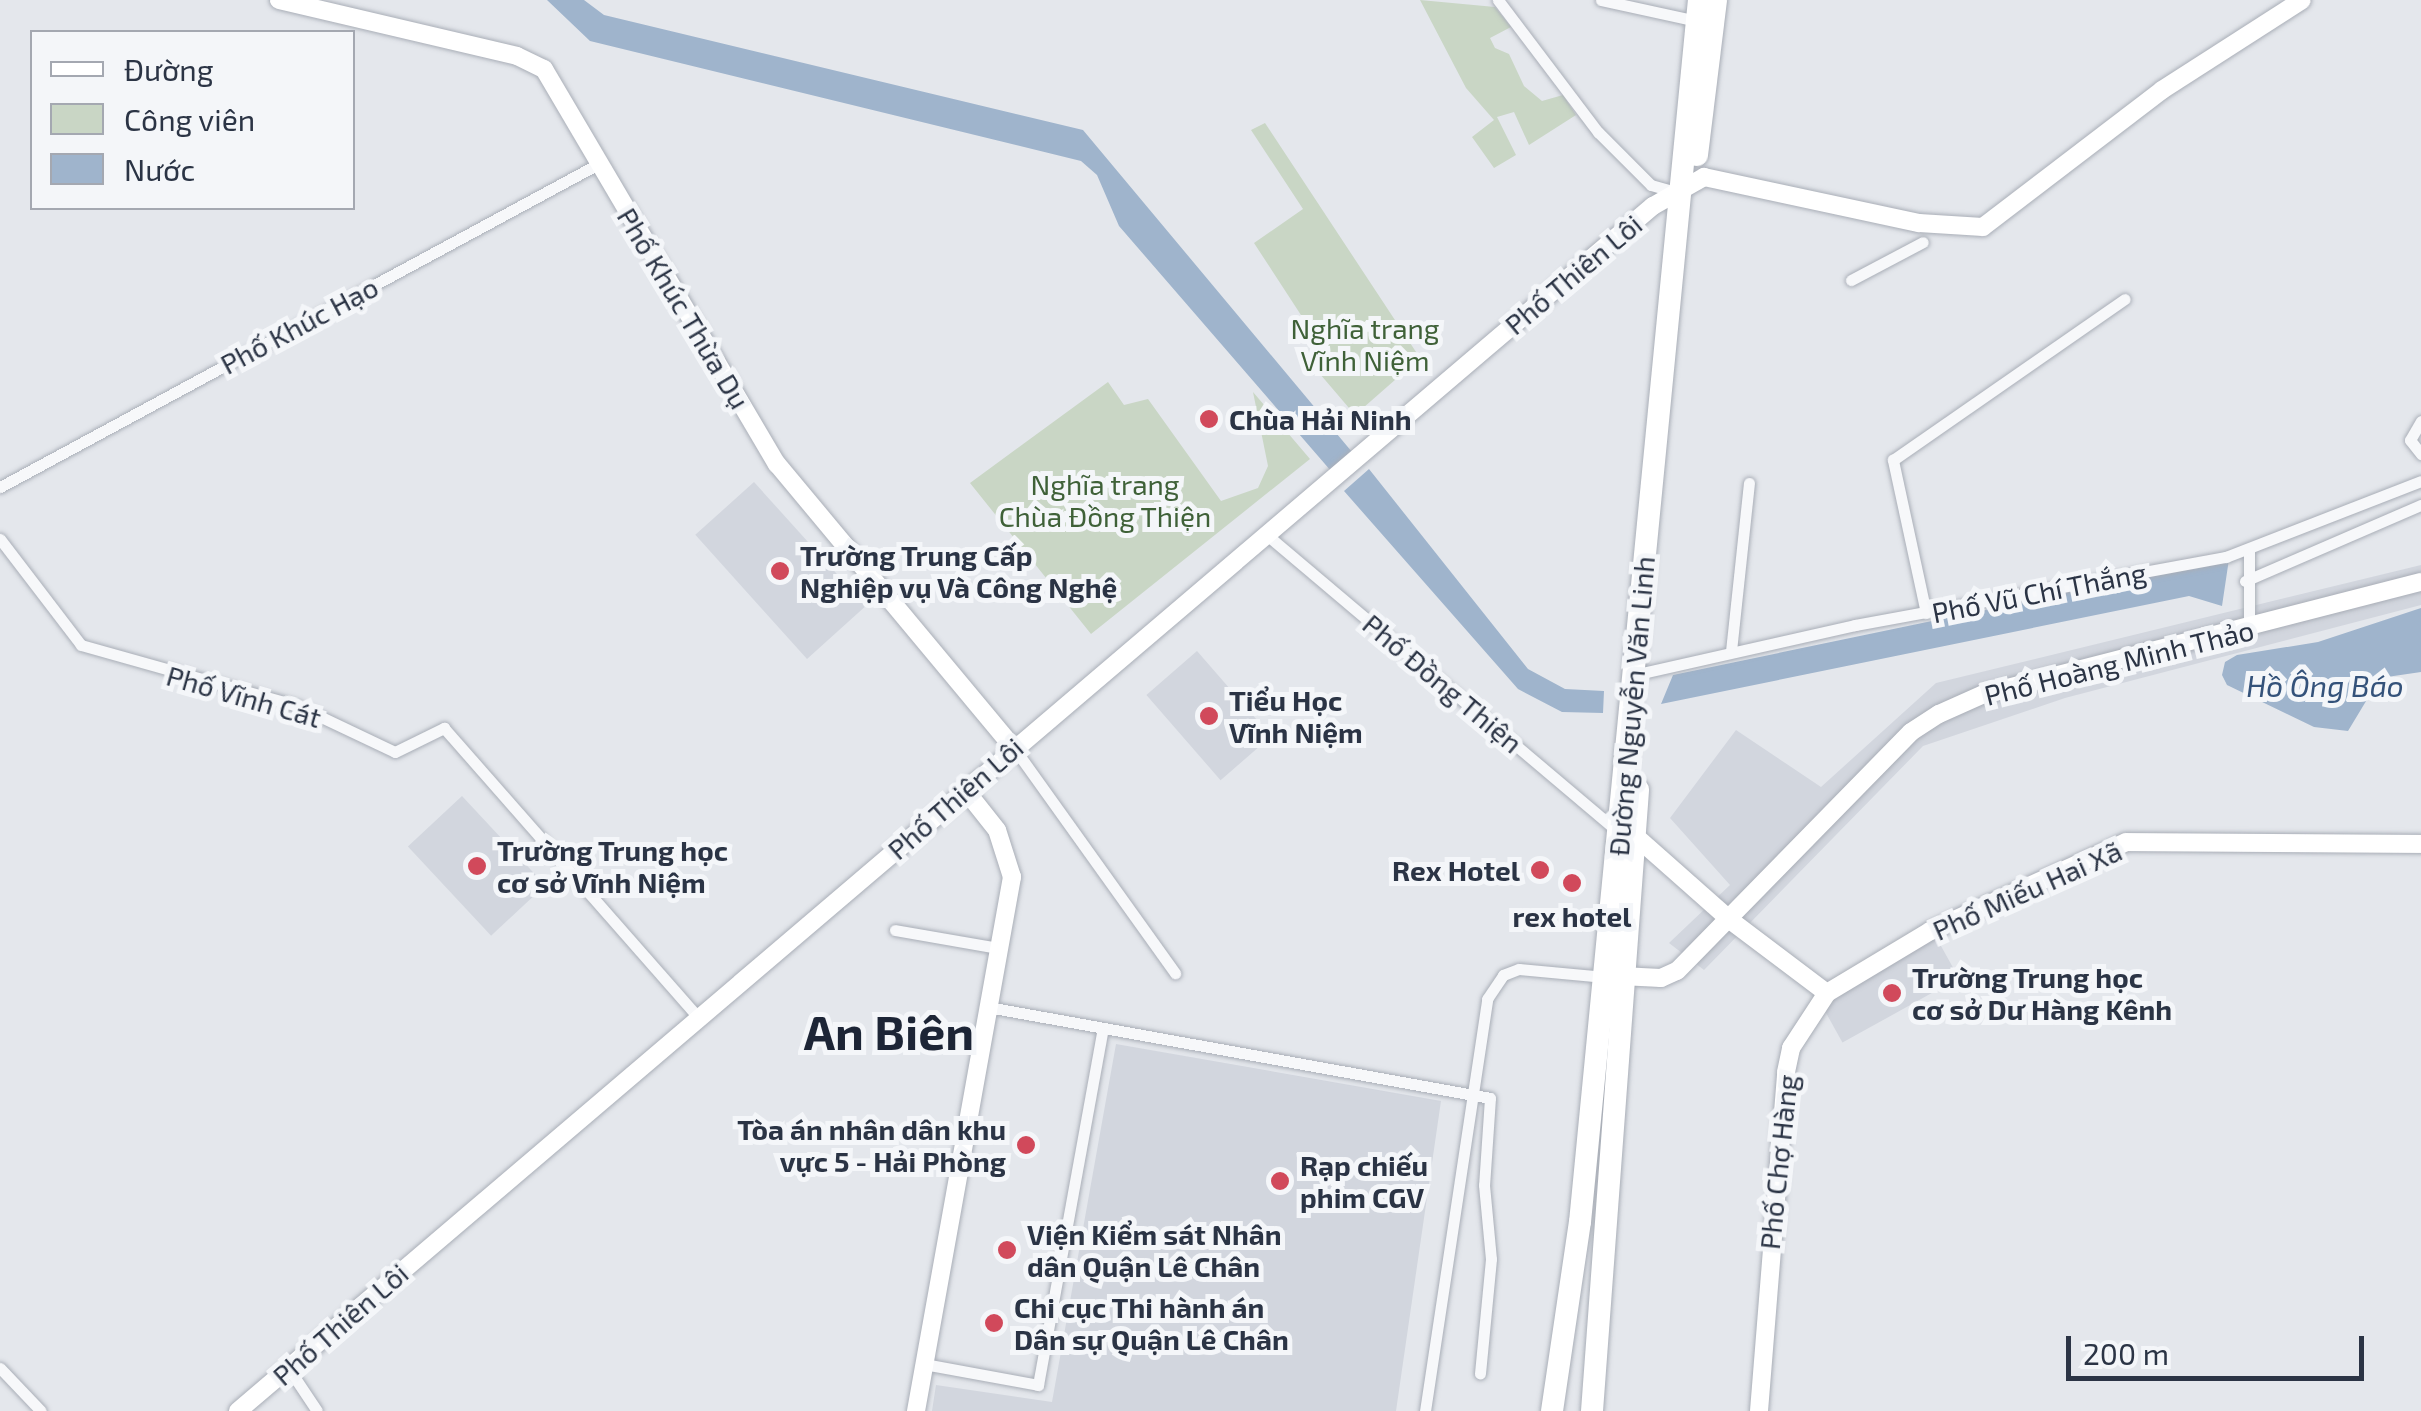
<!DOCTYPE html>
<meta charset="utf-8">
<style>
body{margin:0}
#map{position:relative;width:2421px;height:1411px;overflow:hidden;background:#e4e7ec;font-family:"Exo 2",sans-serif}
div>[style]{position:absolute}
.built>*{inset:0;background:#d2d6de;transform-origin:0 0}
.green>*{inset:0;background:#c9d6c5}
.water>*{inset:0;background:#9fb4cc}
.roads{filter:drop-shadow(0 0 2px #a9aeb7) drop-shadow(0 0 2px #a9aeb7)}
.street>*{height:11px;margin:-5.5px;padding:0 5.5px;transform-origin:5.5px;border-radius:5.5px;background:#f7f8fa}
.secondary>*{height:18px;margin:-9px;padding:0 9px;transform-origin:9px;border-radius:9px;background:#fff}
.highway>*{height:22px;margin:-11px;padding:0 11px;transform-origin:11px;border-radius:11px;background:#fff}
.dots>*{width:28px;height:28px;translate:-50% -50%;box-sizing:border-box;border:5px solid #f4f6f9;border-radius:50%}
span{translate:-50% -50%;white-space:nowrap;text-align:center;line-height:1.15;-webkit-text-stroke:10px #f4f6f9;paint-order:stroke}
.street-label{font-size:28px;color:#2b3445}
.park-label{font-size:28px;color:#3f6138}
.poi-label{font-size:28px;color:#2b3445;font-weight:700}
.left{translate:0 -50%;text-align:left}
.right{translate:-100% -50%;text-align:right}
.water-label{font-size:30px;color:#34527a;font-style:italic}
.town-label{font-size:48px;color:#1d2536;font-weight:700}
.legend{position:absolute;left:30px;top:30px;width:325px;height:180px;box-sizing:border-box;background:#f4f6f9;border:2px solid #a4a8b1;margin:0;padding:12px 18px;list-style:none;font-size:30px;color:#2b3445}
.legend li{display:flex;align-items:center;gap:20px;height:50px}
.legend b{width:50px;border:2px solid #a4a8b1}
.scale{position:absolute;left:2066px;top:1336px;width:298px;height:45px;box-sizing:border-box;border:5px solid #2b3445;border-top:0;padding-left:12px;font-size:30px;line-height:35px;white-space:nowrap;color:#2b3445;-webkit-text-stroke:8px #f4f6f9;paint-order:stroke}
</style>
<div id="map">
<div class="built">
<div style="left:754px;top:482px;width:167px;height:79px;rotate:48deg"></div>
<div style="clip-path:polygon(2421px 565px,2421px 605px,2065px 698px,1923px 746px,1704px 970px,1669px 943px,1730px 885px,1670px 818px,1736px 730px,1821px 787px,1936px 683px)"></div>
<div style="left:1197px;top:651px;width:113px;height:67px;rotate:49deg"></div>
<div style="left:462px;top:796px;width:122px;height:74px;rotate:47deg"></div>
<div style="left:1936px;top:937px;width:47px;height:133px;rotate:61deg"></div>
<div style="clip-path:polygon(1116px 1044px,1441px 1101px,1396px 1411px,932px 1411px,936px 1385px,1052px 1402px)"></div>
</div>
<div class="green">
<div style="clip-path:polygon(1420px 0,1495px 7px,1511px 27px,1490px 38px,1495px 48px,1509px 54px,1524px 86px,1542px 101px,1563px 95px,1576px 115px,1529px 145px,1514px 112px,1497px 117px,1516px 155px,1494px 168px,1472px 137px,1494px 120px,1466px 88px)"></div>
<div style="clip-path:polygon(1265px 123px,1420px 358px,1355px 415px,1314px 367px,1327px 355px,1254px 243px,1303px 209px,1251px 130px)"></div>
<div style="clip-path:polygon(1108px 382px,1124px 405px,1148px 399px,1221px 501px,1258px 488px,1268px 466px,1253px 392px,1310px 459px,1091px 634px,970px 483px)"></div>
</div>
<div class="water">
<div style="clip-path:polygon(547px 0,584px 0,604px 15px,1083px 130px,1352px 452px,1331px 471px,1119px 226px,1097px 175px,1081px 161px,590px 41px)"></div>
<div style="clip-path:polygon(1369px 469px,1528px 669px,1565px 689px,1604px 691px,1603px 713px,1562px 712px,1518px 689px,1344px 491px)"></div>
<div style="clip-path:polygon(2229px 559px,2222px 606px,2189px 596px,1661px 704px,1673px 675px)"></div>
<div style="clip-path:polygon(2421px 608px,2421px 672px,2380px 678px,2348px 731px,2314px 727px,2227px 685px,2222px 675px,2225px 662px,2237px 655px,2318px 642px)"></div>
</div>
<div class="roads">
<div class="street">
<div style="left:1498px;top:0;width:166px;rotate:52.9deg"></div>
<div style="left:1598px;top:132px;width:75px;rotate:45deg"></div>
<div style="left:1651px;top:185px;width:25px;rotate:16deg"></div>
<div style="left:1601px;top:0;width:98px;rotate:12.3deg"></div>
<div style="left:1851px;top:280px;width:81px;rotate:-27.8deg"></div>
<div style="left:2421px;top:421px;width:22px;rotate:120deg"></div>
<div style="left:2410px;top:440px;width:18px;rotate:52deg"></div>
<div style="left:0;top:487px;width:680px;rotate:-28.37deg"></div>
<div style="left:1267px;top:535px;width:460px;rotate:40.2deg"></div>
<div style="left:0;top:539px;width:133px;rotate:52.6deg"></div>
<div style="left:81px;top:645px;width:225px;rotate:15.7deg"></div>
<div style="left:298px;top:706px;width:107px;rotate:25.4deg"></div>
<div style="left:395px;top:752px;width:55px;rotate:-26.1deg"></div>
<div style="left:444px;top:728px;width:385px;rotate:48.7deg"></div>
<div style="left:2245px;top:581px;width:192px;rotate:-23.4deg"></div>
<div style="left:1926px;top:613px;width:157px;rotate:-102.2deg"></div>
<div style="left:1893px;top:460px;width:282px;rotate:-34.8deg"></div>
<div style="left:2249px;top:629px;width:78px;rotate:-90deg"></div>
<div style="left:1731px;top:651px;width:169px;rotate:-83.9deg"></div>
<div style="left:1647px;top:672px;width:213px;rotate:-12.7deg"></div>
<div style="left:1855px;top:625px;width:377px;rotate:-10.4deg"></div>
<div style="left:2226px;top:557px;width:209px;rotate:-21.3deg"></div>
<div style="left:1014px;top:748px;width:277px;rotate:54.4deg"></div>
<div style="left:895px;top:930px;width:105px;rotate:9.9deg"></div>
<div style="left:988px;top:1007px;width:510px;rotate:10.27deg"></div>
<div style="left:1490px;top:1098px;width:87px;rotate:93.9deg"></div>
<div style="left:1484px;top:1185px;width:74px;rotate:84.6deg"></div>
<div style="left:1491px;top:1259px;width:115px;rotate:95.5deg"></div>
<div style="left:924px;top:1364px;width:116px;rotate:10.4deg"></div>
<div style="left:1038px;top:1385px;width:362px;rotate:-79.7deg"></div>
<div style="left:0;top:1368px;width:59px;rotate:46.4deg"></div>
<div style="left:289px;top:1369px;width:50px;rotate:56.3deg"></div>
<div style="left:1425px;top:1411px;width:417px;rotate:-81.4deg"></div>
<div style="left:1487px;top:999px;width:29px;rotate:-56deg"></div>
<div style="left:1503px;top:975px;width:17px;rotate:-21deg"></div>
<div style="left:1519px;top:969px;width:86px;rotate:5.3deg"></div>
</div>
<div class="secondary">
<div style="left:279px;top:0;width:244px;rotate:13.2deg"></div>
<div style="left:517px;top:56px;width:30px;rotate:26deg"></div>
<div style="left:544px;top:69px;width:459px;rotate:59.5deg"></div>
<div style="left:777px;top:464px;width:370px;rotate:50.2deg"></div>
<div style="left:1634px;top:835px;width:128px;rotate:41.5deg"></div>
<div style="left:1730px;top:920px;width:121px;rotate:37deg"></div>
<div style="left:1621px;top:976px;width:40px;rotate:2.9deg"></div>
<div style="left:1661px;top:978px;width:17px;rotate:-24deg"></div>
<div style="left:1677px;top:971px;width:334px;rotate:-45.6deg"></div>
<div style="left:1911px;top:732px;width:33px;rotate:-33deg"></div>
<div style="left:1939px;top:714px;width:49px;rotate:-24deg"></div>
<div style="left:1984px;top:694px;width:451px;rotate:-14.4deg"></div>
<div style="left:238px;top:1411px;width:1859px;rotate:-40.42deg"></div>
<div style="left:1653px;top:206px;width:59px;rotate:-29.6deg"></div>
<div style="left:1704px;top:177px;width:220px;rotate:12.1deg"></div>
<div style="left:1919px;top:223px;width:64px;rotate:3.6deg"></div>
<div style="left:1983px;top:227px;width:225px;rotate:-37.4deg"></div>
<div style="left:2162px;top:90px;width:166px;rotate:-32.7deg"></div>
<div style="left:916px;top:1411px;width:543px;rotate:-79.81deg"></div>
<div style="left:1012px;top:877px;width:49px;rotate:-107.7deg"></div>
<div style="left:997px;top:830px;width:50px;rotate:-128.5deg"></div>
<div style="left:1759px;top:1411px;width:340px;rotate:-85.4deg"></div>
<div style="left:1786px;top:1072px;width:25px;rotate:-78deg"></div>
<div style="left:1791px;top:1048px;width:66px;rotate:-56.8deg"></div>
<div style="left:1827px;top:993px;width:120px;rotate:-31deg"></div>
<div style="left:1930px;top:931px;width:215px;rotate:-24.4deg"></div>
<div style="left:2126px;top:842px;width:295px;rotate:0.4deg"></div>
</div>
<div class="highway">
<div style="left:1697px;top:155px;width:156px;rotate:-83deg"></div>
<div style="left:1552px;top:1411px;width:191px;rotate:-81.6deg"></div>
<div style="left:1580px;top:1222px;width:1228px;rotate:-84.44deg"></div>
<div style="left:1592px;top:1411px;width:623px;rotate:-85.76deg"></div>
</div>
</div>
<div class="dots">
<div style="left:1209px;top:419px;background:#d1495b"></div>
<div style="left:780px;top:571px;background:#d1495b"></div>
<div style="left:1209px;top:716px;background:#d1495b"></div>
<div style="left:477px;top:866px;background:#d1495b"></div>
<div style="left:1540px;top:870px;background:#d1495b"></div>
<div style="left:1572px;top:883px;background:#d1495b"></div>
<div style="left:1892px;top:993px;background:#d1495b"></div>
<div style="left:1026px;top:1145px;background:#d1495b"></div>
<div style="left:1280px;top:1181px;background:#d1495b"></div>
<div style="left:1007px;top:1250px;background:#d1495b"></div>
<div style="left:994px;top:1323px;background:#d1495b"></div>
</div>
<div class="street-label">
<span style="left:1573px;top:274px;rotate:-40deg">Phố Thiên Lôi</span>
<span style="left:684px;top:308px;rotate:59deg">Phố Khúc Thừa Dụ</span>
<span style="left:299px;top:325px;rotate:-28deg">Phố Khúc Hạo</span>
<span style="left:2039px;top:592px;rotate:-11deg">Phố Vũ Chí Thắng</span>
<span style="left:2119px;top:662px;rotate:-14deg">Phố Hoàng Minh Thảo</span>
<span style="left:1443px;top:683px;rotate:40deg">Phố Đồng Thiện</span>
<span style="left:244px;top:696px;rotate:16deg">Phố Vĩnh Cát</span>
<span style="left:1631px;top:706px;rotate:-85deg">Đường Nguyễn Văn Linh</span>
<span style="left:955px;top:798px;rotate:-41deg">Phố Thiên Lôi</span>
<span style="left:2027px;top:890px;rotate:-24deg">Phố Miếu Hai Xã</span>
<span style="left:1778px;top:1162px;rotate:-84deg">Phố Chợ Hàng</span>
<span style="left:340px;top:1324px;rotate:-41deg">Phố Thiên Lôi</span>
</div>
<div class="park-label">
<span style="left:1365px;top:344px">Nghĩa trang<br>Vĩnh Niệm</span>
<span style="left:1105px;top:500px">Nghĩa trang<br>Chùa Đồng Thiện</span>
</div>
<div class="poi-label">
<span class="left" style="left:1229px;top:419px">Chùa Hải Ninh</span>
<span class="left" style="left:800px;top:571px">Trường Trung Cấp<br>Nghiệp vụ Và Công Nghệ</span>
<span class="left" style="left:1229px;top:716px">Tiểu Học<br>Vĩnh Niệm</span>
<span class="left" style="left:497px;top:866px">Trường Trung học<br>cơ sở Vĩnh Niệm</span>
<span class="right" style="left:1520px;top:870px">Rex Hotel</span>
<span style="left:1572px;top:916px">rex hotel</span>
<span class="left" style="left:1912px;top:993px">Trường Trung học<br>cơ sở Dư Hàng Kênh</span>
<span class="right" style="left:1006px;top:1145px">Tòa án nhân dân khu<br>vực 5 - Hải Phòng</span>
<span class="left" style="left:1300px;top:1181px">Rạp chiếu<br>phim CGV</span>
<span class="left" style="left:1027px;top:1250px">Viện Kiểm sát Nhân<br>dân Quận Lê Chân</span>
<span class="left" style="left:1014px;top:1323px">Chi cục Thi hành án<br>Dân sự Quận Lê Chân</span>
</div>
<div class="water-label">
<span style="left:2325px;top:685px">Hồ Ông Báo</span>
</div>
<div class="town-label">
<span style="left:889px;top:1032px">An Biên</span>
</div>
<ul class="legend">
<li><b style="height:12px;background:#fff"></b>Đường</li>
<li><b style="height:28px;background:#c9d6c5"></b>Công viên</li>
<li><b style="height:28px;background:#9fb4cc"></b>Nước</li>
</ul>
<div class="scale">200 m</div>
</div>
